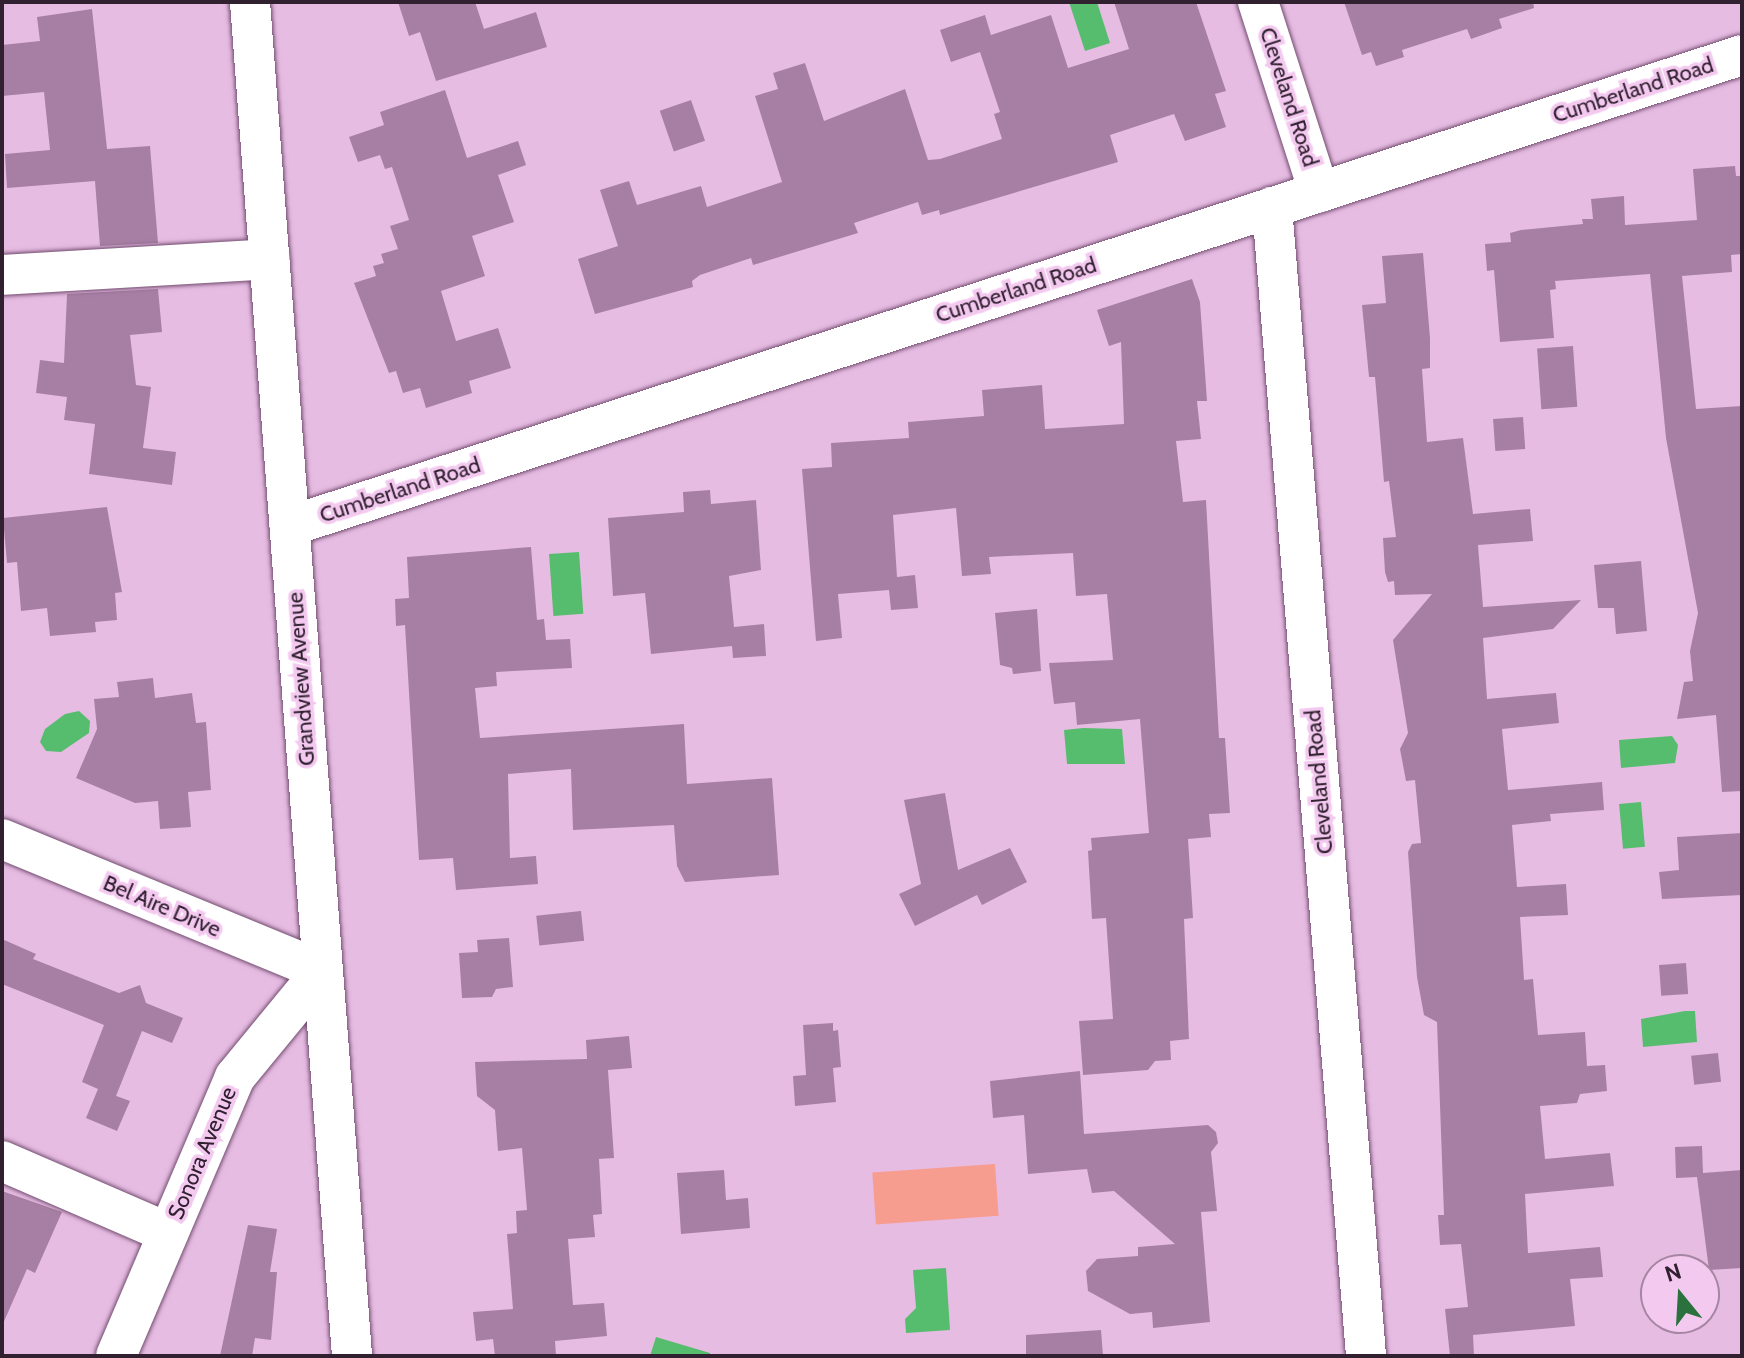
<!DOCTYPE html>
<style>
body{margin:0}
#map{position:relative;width:1744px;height:1358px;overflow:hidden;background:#e7bce3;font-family:Cabin,sans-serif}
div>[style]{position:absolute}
.green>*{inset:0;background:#f69d90;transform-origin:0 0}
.water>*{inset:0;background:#56bd6f;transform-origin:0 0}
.building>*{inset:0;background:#a77fa4;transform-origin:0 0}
.roads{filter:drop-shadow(0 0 2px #724d6f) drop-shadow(0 0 2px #724d6f)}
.minor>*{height:40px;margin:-20px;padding:0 20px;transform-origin:20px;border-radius:20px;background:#fff}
span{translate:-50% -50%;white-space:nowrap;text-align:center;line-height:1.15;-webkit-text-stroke:7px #f4c9f0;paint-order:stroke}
.street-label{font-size:22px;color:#312130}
.frame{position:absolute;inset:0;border:4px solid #312130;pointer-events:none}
.north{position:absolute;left:1640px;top:1254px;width:80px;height:80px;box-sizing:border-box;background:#f4c9f0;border:2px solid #a686a3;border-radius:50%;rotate:342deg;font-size:22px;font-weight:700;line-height:32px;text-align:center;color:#312130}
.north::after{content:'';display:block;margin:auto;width:28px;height:36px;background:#2b713d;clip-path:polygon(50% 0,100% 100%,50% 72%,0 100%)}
</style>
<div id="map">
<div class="green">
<div style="left:995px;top:1164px;width:52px;height:123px;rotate:86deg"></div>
</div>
<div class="water">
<div style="clip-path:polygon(1069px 2px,1097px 2px,1110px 43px,1085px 51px)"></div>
<div style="left:579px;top:552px;width:62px;height:30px;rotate:86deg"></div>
<div style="clip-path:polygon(79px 711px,90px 721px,89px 733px,61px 752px,46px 751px,40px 742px,45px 729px,65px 714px)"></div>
<div style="clip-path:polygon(1083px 728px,1122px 729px,1125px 764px,1067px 764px,1064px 730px)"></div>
<div style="clip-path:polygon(1672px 736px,1678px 745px,1675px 763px,1621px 768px,1619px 740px)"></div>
<div style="left:1641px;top:802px;width:45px;height:22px;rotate:85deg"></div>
<div style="clip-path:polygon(1685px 1011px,1695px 1011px,1697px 1042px,1643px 1047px,1641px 1019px)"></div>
<div style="clip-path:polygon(946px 1268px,950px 1330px,906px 1333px,905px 1319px,916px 1308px,913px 1270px)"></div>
<div style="clip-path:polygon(656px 1337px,710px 1353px,710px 1356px,650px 1356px)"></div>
</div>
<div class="building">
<div style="clip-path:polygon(398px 2px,475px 2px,484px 29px,536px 12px,547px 47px,436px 81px,420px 32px,409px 36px)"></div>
<div style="clip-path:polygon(1114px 2px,1196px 2px,1226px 91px,1215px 94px,1226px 127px,1185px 141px,1174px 114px,1110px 135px,1118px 162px,940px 215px,939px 210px,922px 215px,918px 202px,854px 223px,858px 233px,753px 265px,751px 258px,700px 275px,692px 281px,693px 287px,595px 314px,578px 259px,618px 246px,600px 190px,629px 181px,637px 205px,701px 186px,707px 207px,782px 182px,755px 96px,778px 89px,773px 73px,805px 63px,824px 121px,905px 89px,928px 160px,940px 159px,1002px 139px,994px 114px,1000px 112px,980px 52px,951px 62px,940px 30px,985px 15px,991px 35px,1051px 15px,1068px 68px,1129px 49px)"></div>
<div style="clip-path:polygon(1344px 2px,1533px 2px,1534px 8px,1499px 19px,1502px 28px,1471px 39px,1467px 29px,1402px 50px,1404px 57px,1376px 66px,1371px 52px,1362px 55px)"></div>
<div style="clip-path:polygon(92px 9px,107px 149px,150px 146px,158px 243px,100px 246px,95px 181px,7px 188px,5px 154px,50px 150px,44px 92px,2px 96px,2px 45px,40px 41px,37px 17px)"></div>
<div style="clip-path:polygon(445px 90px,467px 158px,518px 141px,526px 165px,498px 175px,514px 222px,472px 236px,485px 276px,441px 291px,456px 341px,498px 328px,511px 368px,469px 381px,472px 393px,426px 408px,420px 388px,403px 393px,396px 371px,389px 373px,354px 283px,376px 276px,373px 266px,384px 263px,381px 254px,398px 249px,390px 226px,409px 220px,392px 167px,385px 169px,380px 155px,358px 162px,349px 137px,384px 125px,380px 112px)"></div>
<div style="left:691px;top:100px;width:43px;height:33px;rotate:71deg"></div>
<div style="clip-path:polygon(1735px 166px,1736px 176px,1742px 176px,1742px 254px,1731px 255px,1732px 272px,1682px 276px,1696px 409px,1742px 406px,1742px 791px,1722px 792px,1716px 715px,1677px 719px,1684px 682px,1693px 681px,1690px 651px,1698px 613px,1666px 438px,1650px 274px,1555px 281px,1556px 289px,1550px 290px,1554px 338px,1500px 342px,1494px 270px,1487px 271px,1485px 244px,1511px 242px,1510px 233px,1521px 230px,1583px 224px,1582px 219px,1593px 219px,1591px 199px,1624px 196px,1625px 225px,1697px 220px,1693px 169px)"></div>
<div style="clip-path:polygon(1423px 253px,1430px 338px,1430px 368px,1422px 369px,1427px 442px,1463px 438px,1473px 514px,1530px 509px,1533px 541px,1478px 545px,1483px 607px,1581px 600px,1553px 629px,1483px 638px,1487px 699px,1556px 693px,1559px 723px,1502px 729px,1508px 790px,1602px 782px,1604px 810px,1550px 814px,1551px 821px,1512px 825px,1517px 887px,1566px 884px,1568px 915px,1520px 917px,1524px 980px,1533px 979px,1538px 1035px,1585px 1032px,1587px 1066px,1605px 1065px,1607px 1091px,1580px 1094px,1577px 1103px,1540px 1106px,1545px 1159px,1610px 1153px,1614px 1186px,1525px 1194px,1528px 1253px,1600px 1247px,1603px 1277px,1570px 1279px,1575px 1326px,1473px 1335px,1474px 1356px,1450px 1356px,1445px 1309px,1468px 1307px,1461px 1244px,1440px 1245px,1438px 1215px,1444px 1215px,1437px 1022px,1424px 1015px,1417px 977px,1408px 852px,1412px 844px,1421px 843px,1415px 780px,1406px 781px,1400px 749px,1408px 733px,1393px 640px,1432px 594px,1395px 595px,1394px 581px,1388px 582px,1385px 572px,1383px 538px,1396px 537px,1389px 481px,1384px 482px,1375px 377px,1369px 377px,1362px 305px,1386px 303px,1382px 256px)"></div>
<div style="clip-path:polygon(1192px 279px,1200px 302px,1207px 401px,1197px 401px,1201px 439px,1176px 441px,1183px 502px,1206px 500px,1219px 738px,1225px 738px,1230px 813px,1209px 814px,1211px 837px,1188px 839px,1193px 918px,1184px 919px,1189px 1039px,1170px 1041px,1171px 1060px,1155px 1061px,1148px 1070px,1083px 1075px,1079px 1021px,1113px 1019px,1106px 918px,1092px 919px,1088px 851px,1092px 850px,1091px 838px,1149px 833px,1140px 719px,1077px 725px,1075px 702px,1054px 704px,1049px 663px,1113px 660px,1107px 594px,1076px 596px,1073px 553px,989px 557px,991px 574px,962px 576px,956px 508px,893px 515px,897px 577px,915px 575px,918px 608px,891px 610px,889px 590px,838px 594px,842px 638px,816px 641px,802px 469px,832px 467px,831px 443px,909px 438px,908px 422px,984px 416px,982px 390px,1042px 385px,1045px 429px,1124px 424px,1121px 342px,1109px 346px,1097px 310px)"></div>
<div style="clip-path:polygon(158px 289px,162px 332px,130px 335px,136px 385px,151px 387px,143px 448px,176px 452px,172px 485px,89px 474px,95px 424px,64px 420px,67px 397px,36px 393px,40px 360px,64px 363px,67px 294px)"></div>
<div style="left:1573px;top:346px;width:61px;height:36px;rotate:86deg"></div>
<div style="left:1523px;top:417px;width:32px;height:30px;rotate:86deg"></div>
<div style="clip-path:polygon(710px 490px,711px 504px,756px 500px,761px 570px,729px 576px,734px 627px,764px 624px,766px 656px,733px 658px,732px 646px,651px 654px,645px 593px,613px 596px,608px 518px,684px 512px,683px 492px)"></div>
<div style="clip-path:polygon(107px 507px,122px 592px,115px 593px,117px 620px,95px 622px,96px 632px,50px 636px,47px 608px,21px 611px,17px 562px,7px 563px,3px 518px)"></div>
<div style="clip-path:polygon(531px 547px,537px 620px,544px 619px,546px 640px,570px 639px,572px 668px,496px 672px,497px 686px,475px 688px,480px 738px,684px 724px,687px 784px,772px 778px,779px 875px,685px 882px,677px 866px,674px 825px,573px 830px,571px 769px,508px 774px,510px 858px,536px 856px,538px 884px,456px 890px,453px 858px,419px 860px,405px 625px,396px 626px,395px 599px,409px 598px,407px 557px)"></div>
<div style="clip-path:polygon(1641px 561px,1647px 631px,1616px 634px,1614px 608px,1598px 608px,1594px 565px)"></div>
<div style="clip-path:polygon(1037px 609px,1041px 671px,1013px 674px,1012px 668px,1000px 665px,995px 613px)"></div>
<div style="clip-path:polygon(153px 678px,155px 698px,192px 693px,196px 723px,206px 722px,211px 790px,188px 792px,191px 827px,160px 829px,158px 801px,135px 803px,76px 778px,97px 729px,94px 699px,119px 697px,117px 682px)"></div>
<div style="clip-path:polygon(945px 793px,958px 870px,1010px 848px,1027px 882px,982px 905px,977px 895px,915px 926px,899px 894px,921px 884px,904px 800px)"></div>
<div style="clip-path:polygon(1742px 833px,1742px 895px,1662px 899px,1659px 872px,1679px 870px,1677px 837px)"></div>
<div style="left:581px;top:911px;width:30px;height:45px;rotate:84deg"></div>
<div style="clip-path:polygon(509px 938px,513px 987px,496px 989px,492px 997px,462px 998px,459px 953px,478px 952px,477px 940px)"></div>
<div style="clip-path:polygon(2px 939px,36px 954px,33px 959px,119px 993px,140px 985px,146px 1003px,183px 1018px,172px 1043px,142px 1031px,116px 1096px,100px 1090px,130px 1101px,117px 1131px,86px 1118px,98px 1089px,82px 1082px,104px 1025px,2px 984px)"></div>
<div style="left:1686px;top:963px;width:31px;height:27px;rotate:86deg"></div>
<div style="clip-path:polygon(833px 1023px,833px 1031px,838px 1030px,841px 1067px,833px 1068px,836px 1102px,795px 1106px,793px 1076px,806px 1075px,803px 1025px)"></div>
<div style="clip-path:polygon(629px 1036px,632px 1068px,608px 1070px,614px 1158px,599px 1159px,602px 1214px,593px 1215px,595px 1237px,568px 1239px,573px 1305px,604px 1303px,607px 1336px,555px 1341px,556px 1356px,495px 1356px,493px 1339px,476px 1341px,473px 1312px,513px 1309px,507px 1234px,517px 1233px,516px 1211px,527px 1210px,522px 1148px,498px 1151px,495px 1110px,477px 1096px,475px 1062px,587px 1059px,586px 1040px)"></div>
<div style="left:1718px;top:1053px;width:29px;height:27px;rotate:84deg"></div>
<div style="clip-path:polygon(1080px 1071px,1084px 1134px,1208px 1125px,1216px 1132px,1218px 1143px,1211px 1152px,1217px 1211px,1201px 1212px,1210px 1322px,1153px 1328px,1152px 1312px,1130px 1314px,1088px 1291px,1086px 1271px,1097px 1259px,1138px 1256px,1138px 1247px,1175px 1244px,1114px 1191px,1092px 1193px,1087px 1169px,1028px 1174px,1024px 1115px,993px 1118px,990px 1081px)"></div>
<div style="clip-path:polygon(1702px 1146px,1703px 1173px,1742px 1170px,1742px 1268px,1709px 1270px,1697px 1177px,1676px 1178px,1675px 1147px)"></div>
<div style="clip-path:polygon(724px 1170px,726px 1200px,748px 1198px,750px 1228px,681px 1234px,677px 1173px)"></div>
<div style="clip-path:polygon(2px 1191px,62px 1212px,35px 1273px,27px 1269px,2px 1326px)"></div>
<div style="clip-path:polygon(248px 1225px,277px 1229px,270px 1272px,277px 1272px,271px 1340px,255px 1338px,252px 1356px,220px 1356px)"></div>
<div style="clip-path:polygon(1101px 1330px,1103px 1356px,1026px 1356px,1026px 1335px)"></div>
</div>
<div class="roads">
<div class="minor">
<div style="left:250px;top:2px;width:1358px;rotate:85.69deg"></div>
<div style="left:1258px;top:2px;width:200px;rotate:72.2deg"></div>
<div style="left:1272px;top:207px;width:1153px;rotate:85.32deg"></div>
<div style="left:2px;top:275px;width:268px;rotate:-3.4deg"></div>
<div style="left:290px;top:526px;width:1526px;rotate:-17.97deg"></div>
<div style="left:2px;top:839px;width:346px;rotate:22.4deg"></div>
<div style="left:2px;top:1161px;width:181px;rotate:23.4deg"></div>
<div style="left:116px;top:1356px;width:303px;rotate:-66.9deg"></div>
<div style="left:235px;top:1077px;width:137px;rotate:-50.6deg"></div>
</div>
</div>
<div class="street-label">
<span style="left:1633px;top:90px;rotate:-18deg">Cumberland Road</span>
<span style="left:1289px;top:97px;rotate:72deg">Cleveland Road</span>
<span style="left:1016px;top:290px;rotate:-18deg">Cumberland Road</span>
<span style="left:400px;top:490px;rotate:-18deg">Cumberland Road</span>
<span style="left:301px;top:679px;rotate:-94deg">Grandview Avenue</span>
<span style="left:1319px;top:782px;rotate:-95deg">Cleveland Road</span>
<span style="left:162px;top:906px;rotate:23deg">Bel Aire Drive</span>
<span style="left:202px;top:1153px;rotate:-67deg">Sonora Avenue</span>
</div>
<div class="frame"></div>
<div class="north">N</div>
</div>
